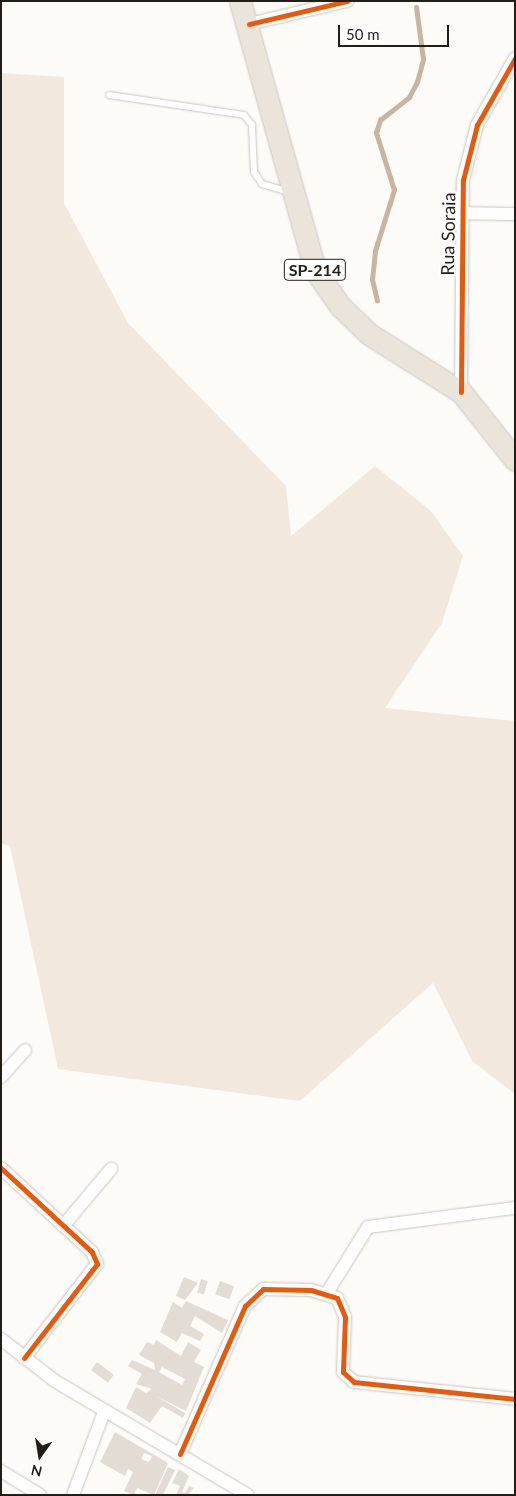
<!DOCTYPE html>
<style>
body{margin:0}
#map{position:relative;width:516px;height:1496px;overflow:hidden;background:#fdfbf8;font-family:Lato,sans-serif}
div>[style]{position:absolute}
.green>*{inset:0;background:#f3e8de}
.stream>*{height:4.5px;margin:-2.25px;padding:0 2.25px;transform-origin:2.25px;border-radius:2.25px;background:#c7b4a1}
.building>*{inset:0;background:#e2dcd5;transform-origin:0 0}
.roads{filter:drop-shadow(0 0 1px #c8c5c0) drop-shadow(0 0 1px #c8c5c0)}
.lane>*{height:6px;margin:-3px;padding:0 3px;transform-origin:3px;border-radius:3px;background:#fffefe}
.street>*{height:12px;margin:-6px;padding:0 6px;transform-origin:6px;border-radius:6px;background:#fffefe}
.primary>*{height:21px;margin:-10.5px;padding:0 10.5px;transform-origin:10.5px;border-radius:10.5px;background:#eae4da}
.cycleway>*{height:5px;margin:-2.5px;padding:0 2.5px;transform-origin:2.5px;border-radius:2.5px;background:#e8590c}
span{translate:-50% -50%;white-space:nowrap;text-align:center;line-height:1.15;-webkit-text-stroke:4.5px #fff;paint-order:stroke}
.shield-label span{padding:1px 4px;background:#fff;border:1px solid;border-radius:4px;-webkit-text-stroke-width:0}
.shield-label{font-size:16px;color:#231d17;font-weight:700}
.street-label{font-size:18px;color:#231d17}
.frame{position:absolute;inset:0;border:2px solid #231d17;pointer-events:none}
.north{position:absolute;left:15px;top:1431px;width:50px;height:50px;-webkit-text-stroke:4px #fff;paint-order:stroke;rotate:193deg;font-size:14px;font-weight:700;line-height:20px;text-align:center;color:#231d17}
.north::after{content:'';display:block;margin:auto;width:18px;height:22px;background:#231d17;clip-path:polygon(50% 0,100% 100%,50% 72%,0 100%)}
.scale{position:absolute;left:338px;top:25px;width:111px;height:22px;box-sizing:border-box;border:2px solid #231d17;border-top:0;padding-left:6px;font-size:15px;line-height:18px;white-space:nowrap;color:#231d17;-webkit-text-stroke:4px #fff;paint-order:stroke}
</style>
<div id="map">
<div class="green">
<div style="clip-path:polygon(1px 73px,64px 77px,64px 203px,128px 323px,286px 486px,291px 536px,375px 466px,431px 511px,463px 556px,442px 623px,385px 708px,515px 721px,515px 1094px,472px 1061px,433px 983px,300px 1101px,58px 1069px,10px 846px,1px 844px)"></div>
</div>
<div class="stream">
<div style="left:377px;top:301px;width:22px;rotate:-103deg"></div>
<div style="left:372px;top:280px;width:29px;rotate:-84deg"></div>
<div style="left:375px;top:251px;width:64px;rotate:-72.7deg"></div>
<div style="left:394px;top:190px;width:60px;rotate:-107.5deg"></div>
<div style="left:376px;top:133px;width:14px;rotate:-73deg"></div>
<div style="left:380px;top:120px;width:37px;rotate:-38deg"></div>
<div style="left:409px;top:97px;width:17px;rotate:-62deg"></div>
<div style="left:417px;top:82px;width:24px;rotate:-75deg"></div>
<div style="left:423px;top:59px;width:52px;rotate:-97.7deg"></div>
</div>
<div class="building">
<div style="clip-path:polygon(184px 1277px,198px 1283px,185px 1300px,176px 1296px)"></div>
<div style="left:201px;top:1279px;width:7px;height:14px;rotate:16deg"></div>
<div style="left:220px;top:1281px;width:15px;height:14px;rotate:20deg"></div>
<div style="clip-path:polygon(186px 1301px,228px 1320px,222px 1333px,195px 1316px,190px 1326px,204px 1334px,200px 1341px,182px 1333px,177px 1342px,160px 1332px,173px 1302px,182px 1308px)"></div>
<div style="clip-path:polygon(evenodd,156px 1340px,181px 1356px,188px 1342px,201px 1350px,194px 1362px,204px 1367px,186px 1411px,156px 1396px,185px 1413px,183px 1418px,162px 1406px,150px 1423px,126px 1408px,136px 1387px,146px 1393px,152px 1389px,136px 1384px,142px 1374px,128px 1366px,132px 1360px,155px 1370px,154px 1363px,139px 1355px,147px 1342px,154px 1345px,156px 1340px,162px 1367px,185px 1379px,182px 1385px,159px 1372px,162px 1367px)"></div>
<div style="left:97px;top:1362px;width:21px;height:10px;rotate:37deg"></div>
<div style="clip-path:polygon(evenodd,115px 1432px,168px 1463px,154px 1495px,137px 1488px,134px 1495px,124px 1491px,133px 1472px,128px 1469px,125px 1476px,100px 1462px,115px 1432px,144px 1453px,152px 1456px,149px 1462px,141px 1459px,144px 1453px)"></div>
<div style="clip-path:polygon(168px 1467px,175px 1470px,163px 1495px,155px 1495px)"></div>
<div style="clip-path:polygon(179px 1469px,189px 1476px,182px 1492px,185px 1493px,189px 1486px,194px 1488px,188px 1495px,176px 1495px,180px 1486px,172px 1483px)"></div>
</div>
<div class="roads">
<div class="lane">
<div style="left:109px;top:95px;width:136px;rotate:8.4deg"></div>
<div style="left:244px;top:115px;width:13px;rotate:51deg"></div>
<div style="left:252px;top:125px;width:47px;rotate:87.6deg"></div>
<div style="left:254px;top:172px;width:14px;rotate:56deg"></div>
<div style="left:262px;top:184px;width:29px;rotate:16deg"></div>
</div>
<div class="street">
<div style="left:249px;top:24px;width:101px;rotate:-13.2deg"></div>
<div style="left:461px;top:213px;width:54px;rotate:1.1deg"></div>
<div style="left:461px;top:392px;width:212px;rotate:-89.5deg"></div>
<div style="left:463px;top:180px;width:57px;rotate:-75.7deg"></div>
<div style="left:477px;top:125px;width:77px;rotate:-60.4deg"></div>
<div style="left:1px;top:1077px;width:36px;rotate:-48deg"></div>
<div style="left:1px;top:1168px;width:124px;rotate:42.7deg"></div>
<div style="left:92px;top:1252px;width:13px;rotate:67deg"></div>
<div style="left:97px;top:1264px;width:119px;rotate:127.8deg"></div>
<div style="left:63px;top:1226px;width:75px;rotate:-49.9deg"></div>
<div style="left:327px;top:1293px;width:78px;rotate:-58.2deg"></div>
<div style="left:368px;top:1227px;width:148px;rotate:-7.4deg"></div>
<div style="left:1px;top:1339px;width:68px;rotate:37.9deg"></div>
<div style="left:55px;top:1381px;width:224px;rotate:30.6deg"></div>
<div style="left:180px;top:1454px;width:162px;rotate:-66.3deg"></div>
<div style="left:245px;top:1306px;width:25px;rotate:-43deg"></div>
<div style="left:263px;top:1289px;width:48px;rotate:1.2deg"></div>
<div style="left:311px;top:1290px;width:27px;rotate:17deg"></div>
<div style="left:337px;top:1298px;width:21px;rotate:67deg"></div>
<div style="left:345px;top:1317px;width:55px;rotate:92.1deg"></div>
<div style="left:343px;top:1372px;width:15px;rotate:42deg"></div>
<div style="left:354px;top:1382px;width:162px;rotate:6deg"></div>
<div style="left:1px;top:1471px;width:46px;rotate:31.6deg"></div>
<div style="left:73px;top:1495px;width:89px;rotate:-69.5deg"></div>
</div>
<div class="primary">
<div style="left:240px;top:1px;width:279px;rotate:74.4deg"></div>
<div style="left:315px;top:270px;width:44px;rotate:55.2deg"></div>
<div style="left:340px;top:306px;width:40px;rotate:44deg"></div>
<div style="left:369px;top:334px;width:109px;rotate:32.2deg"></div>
<div style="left:461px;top:392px;width:87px;rotate:51.5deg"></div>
</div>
</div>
<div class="cycleway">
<div style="left:249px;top:24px;width:101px;rotate:-13.2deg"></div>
<div style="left:461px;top:392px;width:212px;rotate:-89.5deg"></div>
<div style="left:463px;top:180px;width:57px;rotate:-75.7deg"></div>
<div style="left:477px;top:125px;width:77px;rotate:-60.4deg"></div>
<div style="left:1px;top:1168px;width:124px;rotate:42.7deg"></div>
<div style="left:92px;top:1252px;width:13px;rotate:67deg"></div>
<div style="left:97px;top:1264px;width:119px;rotate:127.8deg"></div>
<div style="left:180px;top:1454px;width:162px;rotate:-66.3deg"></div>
<div style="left:245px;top:1306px;width:25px;rotate:-43deg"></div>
<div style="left:263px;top:1289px;width:48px;rotate:1.2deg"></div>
<div style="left:311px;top:1290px;width:27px;rotate:17deg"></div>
<div style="left:337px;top:1298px;width:21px;rotate:67deg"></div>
<div style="left:345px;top:1317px;width:55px;rotate:92.1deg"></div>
<div style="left:343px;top:1372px;width:15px;rotate:42deg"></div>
<div style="left:354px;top:1382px;width:162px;rotate:6deg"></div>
</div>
<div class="shield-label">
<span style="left:315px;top:270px">SP-214</span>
</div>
<div class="street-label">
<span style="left:448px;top:234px;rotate:-89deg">Rua Soraia</span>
</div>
<div class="frame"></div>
<div class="north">N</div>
<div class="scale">50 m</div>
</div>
